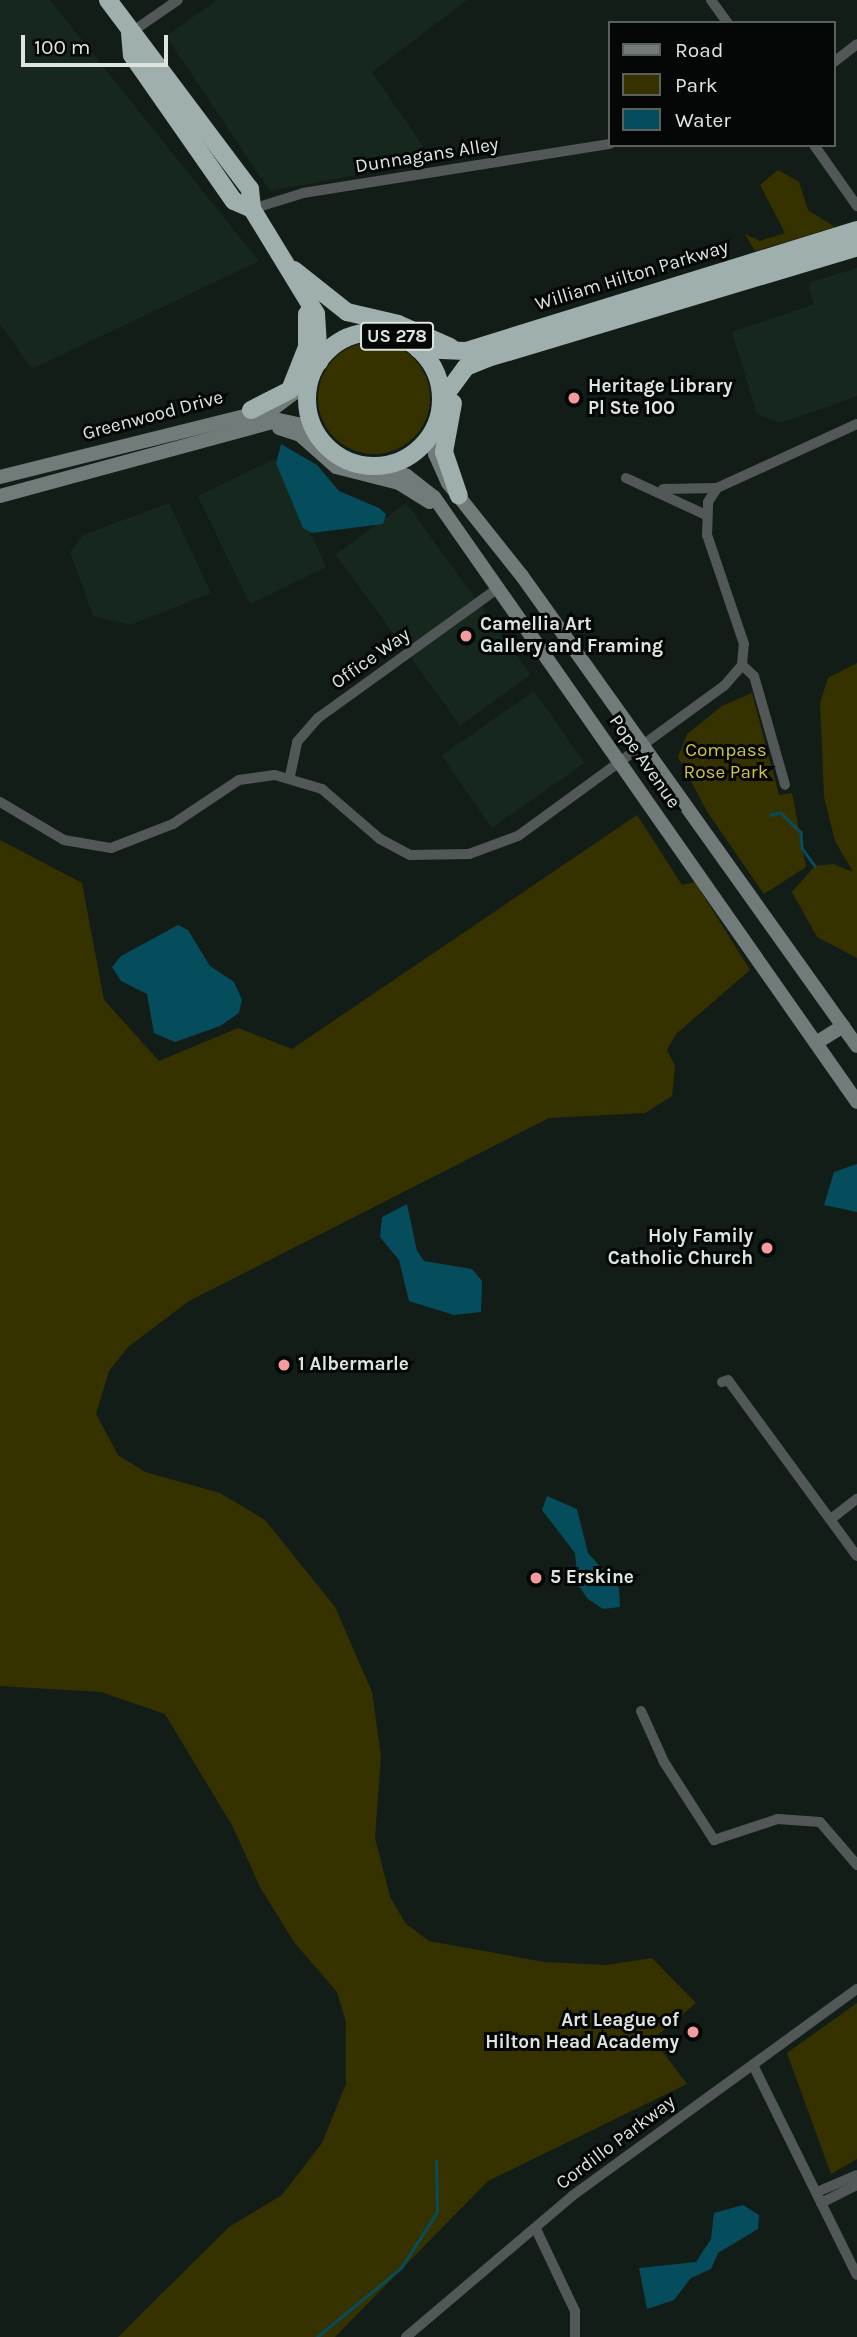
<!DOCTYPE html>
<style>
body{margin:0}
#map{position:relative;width:857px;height:2337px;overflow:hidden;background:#131d18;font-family:Karla,sans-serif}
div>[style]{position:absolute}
.built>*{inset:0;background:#16271e;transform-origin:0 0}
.green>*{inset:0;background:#363200}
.round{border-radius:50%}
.water>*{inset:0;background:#054c5c}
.stream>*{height:2.5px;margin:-1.25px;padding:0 1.25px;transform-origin:1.25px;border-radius:1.25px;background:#054c5c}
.street>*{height:10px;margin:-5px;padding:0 5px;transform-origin:5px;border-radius:5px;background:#525858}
.secondary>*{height:14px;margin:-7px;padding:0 7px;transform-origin:7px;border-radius:7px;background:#717b7a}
.highway>*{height:18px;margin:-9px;padding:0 9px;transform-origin:9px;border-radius:9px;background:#9fafae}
.highway>.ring{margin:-9px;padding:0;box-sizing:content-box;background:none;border:18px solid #9fafae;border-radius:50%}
.dots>*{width:19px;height:19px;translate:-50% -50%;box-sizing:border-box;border:4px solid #040705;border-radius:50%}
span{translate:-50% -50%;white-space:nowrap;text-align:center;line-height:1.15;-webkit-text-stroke:6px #040705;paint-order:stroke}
.shield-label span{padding:2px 5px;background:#040705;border:2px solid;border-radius:5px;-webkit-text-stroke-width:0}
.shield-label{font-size:18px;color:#dee5e1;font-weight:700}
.street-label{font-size:19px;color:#dee5e1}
.poi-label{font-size:19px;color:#dee5e1;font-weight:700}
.left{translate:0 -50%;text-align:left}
.right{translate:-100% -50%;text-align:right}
.park-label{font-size:19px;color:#cec347}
.legend{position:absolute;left:608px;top:21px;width:228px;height:126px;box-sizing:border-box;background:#040705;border:2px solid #5b605d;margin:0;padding:9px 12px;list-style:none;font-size:21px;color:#dee5e1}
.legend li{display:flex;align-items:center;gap:14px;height:35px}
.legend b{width:35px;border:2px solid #5b605d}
.scale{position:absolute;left:21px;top:35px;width:147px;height:32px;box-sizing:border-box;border:4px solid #dee5e1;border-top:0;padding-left:9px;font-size:21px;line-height:24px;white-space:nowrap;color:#dee5e1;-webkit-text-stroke:5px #040705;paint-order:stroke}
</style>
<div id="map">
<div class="built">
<div style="clip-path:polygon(0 0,50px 0,259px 261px,32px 369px,0 324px)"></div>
<div style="clip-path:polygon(217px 0,467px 0,372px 72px,433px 161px,270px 191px,166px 36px)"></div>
<div style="clip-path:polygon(857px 268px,857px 396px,781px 423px,757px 414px,732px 332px,814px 304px,808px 283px)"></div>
<div style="left:274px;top:459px;width:120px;height:85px;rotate:64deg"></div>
<div style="clip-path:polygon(169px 503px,211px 593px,130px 625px,93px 616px,70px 552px,83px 535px)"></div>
<div style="left:406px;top:503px;width:212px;height:87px;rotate:54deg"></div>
<div style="left:534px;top:691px;width:88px;height:113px;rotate:55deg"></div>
</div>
<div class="green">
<div style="clip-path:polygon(778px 170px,799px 182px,808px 210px,835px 227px,755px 251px,745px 234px,760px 241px,785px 233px,760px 185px)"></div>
<div class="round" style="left:318px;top:342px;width:112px;height:112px"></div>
<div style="clip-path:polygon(857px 663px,857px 958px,817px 937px,792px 892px,815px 866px,833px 864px,853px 872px,835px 841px,824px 797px,820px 703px,828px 678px)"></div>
<div style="clip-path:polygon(752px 693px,779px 795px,792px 793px,806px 867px,764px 894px,708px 813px,678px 757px,687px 734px,722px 706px)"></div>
<div style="clip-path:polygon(637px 815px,682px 885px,695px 882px,750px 970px,676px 1034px,667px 1050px,675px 1066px,672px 1096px,645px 1113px,549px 1118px,189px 1301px,128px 1347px,109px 1371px,96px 1414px,118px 1455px,145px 1472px,220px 1493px,265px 1520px,335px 1607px,372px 1692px,381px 1756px,375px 1838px,390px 1897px,406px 1924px,429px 1941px,544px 1962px,607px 1965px,652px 1958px,696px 2003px,653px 2039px,687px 2084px,488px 2181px,335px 2337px,118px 2337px,229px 2227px,282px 2195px,322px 2143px,346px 2084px,346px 2022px,337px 1992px,294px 1942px,260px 1887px,233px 1827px,165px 1714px,101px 1692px,0 1686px,0 840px,82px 883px,104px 1000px,159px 1061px,238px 1028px,292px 1049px)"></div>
<div style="clip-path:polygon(857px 2003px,857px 2159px,831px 2174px,787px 2053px)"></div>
</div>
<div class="water">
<div style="clip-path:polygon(281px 444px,317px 465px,339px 491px,379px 508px,386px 514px,383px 524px,312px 533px,303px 528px,276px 463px)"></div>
<div style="clip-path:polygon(178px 925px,188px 930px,210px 966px,234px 982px,242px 1000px,239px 1013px,220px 1026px,175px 1042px,154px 1033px,147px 994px,121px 981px,112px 967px,121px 956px)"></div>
<div style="clip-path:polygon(857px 1164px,857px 1212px,824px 1205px,834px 1172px)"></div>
<div style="clip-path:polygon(407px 1204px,417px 1251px,424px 1261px,472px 1269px,482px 1281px,481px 1312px,454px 1315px,409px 1301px,399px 1260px,380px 1237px,382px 1217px)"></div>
<div style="clip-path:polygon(547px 1496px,577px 1509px,588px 1553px,619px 1588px,620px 1607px,603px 1609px,588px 1599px,578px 1585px,575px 1553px,542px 1510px)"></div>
<div style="clip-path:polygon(743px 2205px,759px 2215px,758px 2229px,718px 2253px,711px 2269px,691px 2278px,674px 2300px,647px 2309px,639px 2268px,696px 2262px,711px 2239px,714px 2213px)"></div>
</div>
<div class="stream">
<div style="left:770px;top:815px;width:10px;rotate:-17deg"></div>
<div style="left:780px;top:812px;width:29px;rotate:44deg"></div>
<div style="left:801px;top:832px;width:16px;rotate:86deg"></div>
<div style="left:802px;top:848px;width:22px;rotate:54deg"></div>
<div style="left:317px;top:2337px;width:109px;rotate:-39.4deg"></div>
<div style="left:401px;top:2268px;width:67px;rotate:-57.3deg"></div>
<div style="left:437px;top:2212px;width:51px;rotate:-91.1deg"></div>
</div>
<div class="street">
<div style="left:711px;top:0;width:29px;rotate:54deg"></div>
<div style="left:130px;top:33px;width:58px;rotate:-34.5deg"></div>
<div style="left:834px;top:62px;width:29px;rotate:-38deg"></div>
<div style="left:814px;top:145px;width:75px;rotate:54.8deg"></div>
<div style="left:252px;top:209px;width:53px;rotate:-17.4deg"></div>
<div style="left:303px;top:193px;width:311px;rotate:-9.1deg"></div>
<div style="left:626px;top:478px;width:88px;rotate:24.8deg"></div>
<div style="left:663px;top:489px;width:54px;rotate:-1.1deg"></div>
<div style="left:742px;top:665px;width:16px;rotate:43deg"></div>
<div style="left:754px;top:676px;width:113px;rotate:74.1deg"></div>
<div style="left:290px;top:776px;width:35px;rotate:-78deg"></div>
<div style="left:297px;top:742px;width:32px;rotate:-49deg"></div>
<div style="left:318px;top:718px;width:222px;rotate:-35.8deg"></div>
<div style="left:0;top:802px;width:74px;rotate:30.7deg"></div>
<div style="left:64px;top:840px;width:48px;rotate:9.7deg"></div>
<div style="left:111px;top:848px;width:66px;rotate:-21.2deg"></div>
<div style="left:173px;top:824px;width:79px;rotate:-33.7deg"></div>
<div style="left:239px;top:780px;width:36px;rotate:-8deg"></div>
<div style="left:275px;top:775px;width:49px;rotate:16.6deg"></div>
<div style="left:322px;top:789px;width:77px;rotate:40.8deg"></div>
<div style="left:380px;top:839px;width:34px;rotate:28deg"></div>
<div style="left:410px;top:855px;width:59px;rotate:-1deg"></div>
<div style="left:469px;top:854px;width:52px;rotate:-20.2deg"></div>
<div style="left:518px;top:836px;width:255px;rotate:-36.1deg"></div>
<div style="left:724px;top:686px;width:28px;rotate:-49deg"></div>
<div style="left:742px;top:665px;width:21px;rotate:-85deg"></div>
<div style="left:744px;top:644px;width:115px;rotate:-108.7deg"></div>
<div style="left:707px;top:535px;width:33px;rotate:-88deg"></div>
<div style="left:708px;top:502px;width:17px;rotate:-57deg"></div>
<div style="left:717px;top:488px;width:154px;rotate:-24.6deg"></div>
<div style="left:722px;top:1382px;width:6px;rotate:-18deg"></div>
<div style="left:728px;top:1380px;width:218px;rotate:53.8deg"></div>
<div style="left:831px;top:1519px;width:33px;rotate:-38deg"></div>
<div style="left:641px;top:1711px;width:56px;rotate:65.7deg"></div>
<div style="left:664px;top:1762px;width:93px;rotate:57.3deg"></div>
<div style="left:714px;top:1840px;width:67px;rotate:-18.2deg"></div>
<div style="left:778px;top:1819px;width:42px;rotate:4.1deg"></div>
<div style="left:820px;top:1822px;width:57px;rotate:49.3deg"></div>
<div style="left:753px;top:2065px;width:234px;rotate:63.7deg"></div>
<div style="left:817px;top:2192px;width:43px;rotate:-23deg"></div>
<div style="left:821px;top:2203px;width:40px;rotate:-26.6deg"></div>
<div style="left:536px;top:2229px;width:91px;rotate:64.6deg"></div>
<div style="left:575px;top:2311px;width:26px;rotate:90deg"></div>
<div style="left:406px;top:2337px;width:218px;rotate:-40.3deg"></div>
<div style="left:572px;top:2196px;width:352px;rotate:-36deg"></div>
</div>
<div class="secondary">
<div style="left:435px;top:427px;width:27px;rotate:90deg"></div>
<div style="left:435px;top:454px;width:32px;rotate:66deg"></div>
<div style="left:448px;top:483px;width:119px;rotate:51.5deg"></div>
<div style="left:522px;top:576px;width:577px;rotate:54.52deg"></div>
<div style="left:279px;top:428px;width:22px;rotate:18deg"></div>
<div style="left:300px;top:435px;width:48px;rotate:41.6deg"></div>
<div style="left:336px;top:467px;width:65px;rotate:14.3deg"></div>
<div style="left:399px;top:483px;width:36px;rotate:32deg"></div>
<div style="left:380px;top:465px;width:29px;rotate:22deg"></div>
<div style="left:407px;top:476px;width:34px;rotate:38deg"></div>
<div style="left:434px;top:497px;width:738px;rotate:55.04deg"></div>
<div style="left:0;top:477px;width:281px;rotate:-14deg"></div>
<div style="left:273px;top:409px;width:45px;rotate:-36.9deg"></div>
<div style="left:0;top:496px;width:289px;rotate:-15.2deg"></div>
<div style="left:279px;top:420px;width:35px;rotate:12deg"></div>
<div style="left:816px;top:1043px;width:32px;rotate:-32deg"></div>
</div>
<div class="highway">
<div style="left:108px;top:0;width:236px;rotate:53.1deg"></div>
<div style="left:250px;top:189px;width:20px;rotate:84deg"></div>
<div style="left:252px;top:209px;width:123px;rotate:58.6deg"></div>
<div style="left:316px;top:314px;width:48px;rotate:86.4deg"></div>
<div style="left:130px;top:33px;width:22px;rotate:85deg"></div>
<div style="left:132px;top:55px;width:178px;rotate:55.1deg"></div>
<div style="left:234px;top:201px;width:20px;rotate:24deg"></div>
<div style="left:294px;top:270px;width:68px;rotate:38.4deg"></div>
<div style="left:347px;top:312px;width:52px;rotate:13.2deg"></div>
<div style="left:398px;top:324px;width:57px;rotate:23.9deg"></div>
<div class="ring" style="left:307px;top:332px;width:116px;height:116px"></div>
<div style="left:418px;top:349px;width:48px;rotate:2.4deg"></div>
<div style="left:466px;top:351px;width:409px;rotate:-17.2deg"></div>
<div style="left:441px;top:401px;width:42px;rotate:-53.7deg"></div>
<div style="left:466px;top:367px;width:24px;rotate:-22deg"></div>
<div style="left:488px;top:358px;width:385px;rotate:-16.7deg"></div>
<div style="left:453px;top:403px;width:50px;rotate:100.4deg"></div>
<div style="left:444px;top:452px;width:46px;rotate:71.2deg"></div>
<div style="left:251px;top:410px;width:44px;rotate:-27.1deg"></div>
<div style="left:290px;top:390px;width:46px;rotate:-68.4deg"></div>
<div style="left:307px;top:347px;width:33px;rotate:-90deg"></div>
</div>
<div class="dots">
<div style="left:574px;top:398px;background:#f59b9d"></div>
<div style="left:466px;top:636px;background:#f59b9d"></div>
<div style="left:767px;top:1248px;background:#f59b9d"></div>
<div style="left:284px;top:1365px;background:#f59b9d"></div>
<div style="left:536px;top:1578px;background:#f59b9d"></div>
<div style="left:693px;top:2032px;background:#f59b9d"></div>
</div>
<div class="shield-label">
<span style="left:397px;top:336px">US 278</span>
</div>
<div class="street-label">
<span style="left:427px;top:156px;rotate:-9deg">Dunnagans Alley</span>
<span style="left:632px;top:276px;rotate:-17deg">William Hilton Parkway</span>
<span style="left:153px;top:416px;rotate:-15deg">Greenwood Drive</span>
<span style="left:371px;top:659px;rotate:-35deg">Office Way</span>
<span style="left:644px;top:762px;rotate:55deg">Pope Avenue</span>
<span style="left:616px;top:2143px;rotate:-37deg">Cordillo Parkway</span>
</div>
<div class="poi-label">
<span class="left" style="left:588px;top:398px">Heritage Library<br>Pl Ste 100</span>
<span class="left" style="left:480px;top:636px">Camellia Art<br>Gallery and Framing</span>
<span class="right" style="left:753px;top:1248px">Holy Family<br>Catholic Church</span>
<span class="left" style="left:298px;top:1365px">1 Albermarle</span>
<span class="left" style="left:550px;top:1578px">5 Erskine</span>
<span class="right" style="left:679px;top:2032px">Art League of<br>Hilton Head Academy</span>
</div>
<div class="park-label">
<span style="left:726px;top:762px">Compass<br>Rose Park</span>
</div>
<ul class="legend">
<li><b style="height:9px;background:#717b7a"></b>Road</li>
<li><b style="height:19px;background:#363200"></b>Park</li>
<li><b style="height:19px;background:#054c5c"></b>Water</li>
</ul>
<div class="scale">100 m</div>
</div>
